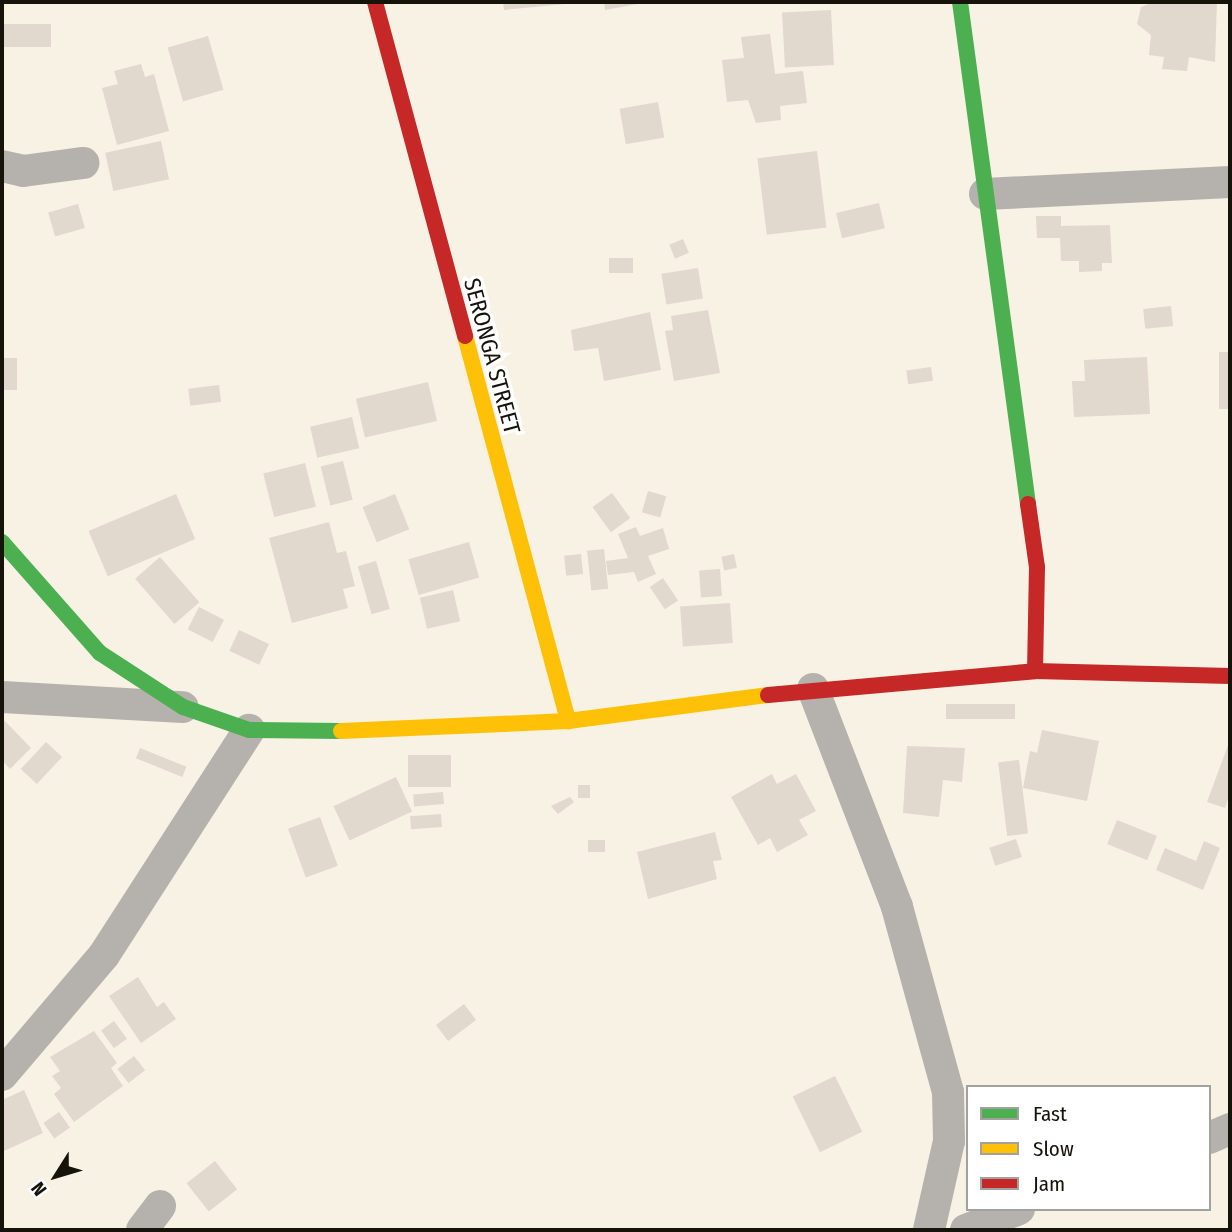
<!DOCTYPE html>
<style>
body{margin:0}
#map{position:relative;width:1232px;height:1232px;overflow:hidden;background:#f7f2e4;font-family:"Fira Sans Condensed",sans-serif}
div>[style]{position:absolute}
.building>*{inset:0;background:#e1d8ce;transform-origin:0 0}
.street>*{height:32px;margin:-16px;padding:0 16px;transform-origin:16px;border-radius:16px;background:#b5b1ad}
.fast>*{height:16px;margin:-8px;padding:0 8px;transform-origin:8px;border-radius:8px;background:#4caf50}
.slow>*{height:16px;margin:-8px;padding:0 8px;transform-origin:8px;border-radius:8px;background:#ffc107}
.jam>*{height:16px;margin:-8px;padding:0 8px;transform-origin:8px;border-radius:8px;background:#c62828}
span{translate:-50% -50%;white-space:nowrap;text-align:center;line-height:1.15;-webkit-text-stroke:7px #fff;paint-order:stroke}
.street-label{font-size:23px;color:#16130a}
.frame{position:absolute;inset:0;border:4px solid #16130a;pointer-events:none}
.legend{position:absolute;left:966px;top:1085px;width:245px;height:126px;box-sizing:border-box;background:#fff;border:2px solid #a2a19d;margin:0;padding:9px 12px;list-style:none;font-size:21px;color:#16130a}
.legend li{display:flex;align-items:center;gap:14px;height:35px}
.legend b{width:35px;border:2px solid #a2a19d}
.north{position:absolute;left:21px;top:1141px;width:70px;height:70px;-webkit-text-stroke:5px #fff;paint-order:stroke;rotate:233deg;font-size:19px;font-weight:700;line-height:28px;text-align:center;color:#16130a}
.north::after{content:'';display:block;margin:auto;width:24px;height:32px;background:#16130a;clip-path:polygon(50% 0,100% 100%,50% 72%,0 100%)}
</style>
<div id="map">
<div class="building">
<div style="clip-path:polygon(503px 2px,565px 2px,565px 4px,504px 10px)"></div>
<div style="clip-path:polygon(604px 2px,643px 2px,643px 3px,605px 10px)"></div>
<div style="clip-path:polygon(1153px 2px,1217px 2px,1215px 62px,1189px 57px,1187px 71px,1162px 69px,1164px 57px,1149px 55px,1151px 35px,1137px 24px,1141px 7px)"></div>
<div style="left:831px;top:10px;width:55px;height:49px;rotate:87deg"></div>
<div style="left:2px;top:24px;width:49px;height:23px"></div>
<div style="clip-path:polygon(770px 34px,775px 74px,803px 71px,807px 103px,780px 106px,781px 120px,756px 123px,748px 100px,727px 102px,722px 60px,744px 58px,741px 37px)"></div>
<div style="left:208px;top:36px;width:56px;height:42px;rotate:74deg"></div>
<div style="clip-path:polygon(141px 64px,145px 77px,154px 74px,169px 131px,117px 145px,102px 88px,118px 84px,114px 71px)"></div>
<div style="left:658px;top:102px;width:36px;height:39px;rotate:80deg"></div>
<div style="left:161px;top:141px;width:39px;height:57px;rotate:78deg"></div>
<div style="left:817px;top:151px;width:77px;height:60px;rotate:83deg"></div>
<div style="left:879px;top:203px;width:26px;height:44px;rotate:77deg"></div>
<div style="left:78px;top:204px;width:25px;height:31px;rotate:74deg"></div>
<div style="clip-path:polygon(1036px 216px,1061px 216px,1061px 226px,1110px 225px,1112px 263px,1102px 263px,1102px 271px,1079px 272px,1079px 261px,1061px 261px,1060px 238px,1037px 238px)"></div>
<div style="left:683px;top:239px;width:15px;height:15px;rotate:67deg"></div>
<div style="left:633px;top:258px;width:15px;height:24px;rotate:90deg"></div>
<div style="left:698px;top:268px;width:31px;height:37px;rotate:81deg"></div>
<div style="left:1171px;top:306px;width:20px;height:28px;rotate:84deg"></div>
<div style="clip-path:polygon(708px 310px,720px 373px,674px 381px,665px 331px,673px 330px,671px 316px)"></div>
<div style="clip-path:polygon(650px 312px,661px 370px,604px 381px,598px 348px,574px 351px,571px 330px)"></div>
<div style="left:1219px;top:352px;width:11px;height:57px"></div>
<div style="clip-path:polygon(1147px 357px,1150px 414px,1074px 417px,1072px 381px,1085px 381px,1084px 360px)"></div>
<div style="left:2px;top:358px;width:15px;height:32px"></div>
<div style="left:931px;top:367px;width:14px;height:25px;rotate:82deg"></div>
<div style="left:428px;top:382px;width:40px;height:74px;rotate:77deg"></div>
<div style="left:219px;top:385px;width:17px;height:31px;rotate:83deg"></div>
<div style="left:352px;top:417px;width:32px;height:43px;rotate:77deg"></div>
<div style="left:343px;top:461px;width:40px;height:23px;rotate:76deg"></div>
<div style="left:305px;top:463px;width:45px;height:43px;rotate:76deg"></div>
<div style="left:648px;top:491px;width:19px;height:22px;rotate:16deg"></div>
<div style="left:612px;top:493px;width:31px;height:24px;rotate:54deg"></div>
<div style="left:176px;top:494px;width:49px;height:95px;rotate:67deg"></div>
<div style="left:395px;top:494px;width:38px;height:35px;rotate:68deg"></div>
<div style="clip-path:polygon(329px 522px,337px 553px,346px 551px,355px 586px,343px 589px,348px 608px,292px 623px,269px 538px)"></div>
<div style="clip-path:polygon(636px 527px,640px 536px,663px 528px,669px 549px,648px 556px,656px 574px,638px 582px,634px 572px,608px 575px,606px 561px,628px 558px,618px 534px)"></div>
<div style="left:469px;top:542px;width:37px;height:63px;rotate:74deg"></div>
<div style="left:604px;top:549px;width:40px;height:17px;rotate:84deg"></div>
<div style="left:581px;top:554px;width:20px;height:17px;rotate:84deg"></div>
<div style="left:734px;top:554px;width:14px;height:13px;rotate:78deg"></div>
<div style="left:160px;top:557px;width:60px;height:33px;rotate:49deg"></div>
<div style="left:376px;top:561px;width:50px;height:19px;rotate:74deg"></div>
<div style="left:720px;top:569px;width:27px;height:21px;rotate:86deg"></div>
<div style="left:663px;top:578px;width:27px;height:16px;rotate:56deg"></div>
<div style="left:453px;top:590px;width:32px;height:34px;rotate:77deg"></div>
<div style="left:730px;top:603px;width:40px;height:50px;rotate:86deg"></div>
<div style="left:199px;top:607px;width:28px;height:25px;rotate:27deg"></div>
<div style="left:239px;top:630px;width:33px;height:23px;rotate:25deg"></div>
<div style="left:946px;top:704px;width:69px;height:15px"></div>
<div style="clip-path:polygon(2px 718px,31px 748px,10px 769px,2px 760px)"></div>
<div style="clip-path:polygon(1042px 730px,1099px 741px,1087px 801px,1023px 788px,1030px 751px,1037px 753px)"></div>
<div style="clip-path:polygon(1230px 740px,1230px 793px,1225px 808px,1207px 802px)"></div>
<div style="left:46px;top:742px;width:22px;height:37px;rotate:43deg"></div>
<div style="clip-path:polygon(907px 746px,965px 748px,962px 782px,943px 780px,939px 817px,903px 813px)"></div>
<div style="left:140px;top:748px;width:50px;height:11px;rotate:22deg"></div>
<div style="left:408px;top:755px;width:43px;height:32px"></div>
<div style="left:1019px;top:760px;width:74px;height:21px;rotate:83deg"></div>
<div style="clip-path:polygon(772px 774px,777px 784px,796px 774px,816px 811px,799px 820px,808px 835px,777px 852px,770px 838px,758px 845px,731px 797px)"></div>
<div style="left:396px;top:777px;width:38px;height:69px;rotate:65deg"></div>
<div style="left:578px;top:785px;width:12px;height:13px"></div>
<div style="left:443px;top:792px;width:12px;height:30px;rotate:85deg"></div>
<div style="clip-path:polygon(570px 797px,574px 802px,558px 814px,551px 806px)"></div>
<div style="left:441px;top:814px;width:13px;height:31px;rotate:86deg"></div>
<div style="left:320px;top:817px;width:52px;height:34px;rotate:70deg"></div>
<div style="left:1117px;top:820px;width:43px;height:26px;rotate:22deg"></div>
<div style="clip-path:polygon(715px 832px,722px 860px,713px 861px,717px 879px,648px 899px,637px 852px)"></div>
<div style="left:1016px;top:839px;width:19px;height:28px;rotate:72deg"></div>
<div style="left:588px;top:840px;width:17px;height:12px"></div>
<div style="clip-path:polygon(1204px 841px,1220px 848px,1203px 890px,1156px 870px,1165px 848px,1196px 861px)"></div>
<div style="clip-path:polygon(138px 977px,157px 1007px,164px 1002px,176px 1019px,141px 1043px,109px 996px)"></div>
<div style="left:464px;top:1004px;width:20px;height:35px;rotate:53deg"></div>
<div style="left:114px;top:1021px;width:22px;height:16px;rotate:54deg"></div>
<div style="clip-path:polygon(94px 1031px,117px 1063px,111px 1068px,123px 1086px,74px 1122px,54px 1094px,61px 1088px,52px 1076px,60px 1071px,50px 1057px)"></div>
<div style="left:134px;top:1056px;width:18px;height:21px;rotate:52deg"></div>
<div style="left:835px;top:1076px;width:62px;height:47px;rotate:64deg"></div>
<div style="clip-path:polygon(24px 1090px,43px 1133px,2px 1152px,2px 1100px)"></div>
<div style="left:59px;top:1112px;width:19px;height:19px;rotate:55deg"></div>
<div style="left:215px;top:1161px;width:36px;height:36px;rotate:52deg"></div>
</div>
<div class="street">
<div style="left:2px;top:166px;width:22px;rotate:13deg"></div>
<div style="left:23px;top:171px;width:61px;rotate:-7.6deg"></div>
<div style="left:985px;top:194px;width:245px;rotate:-2.8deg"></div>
<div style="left:813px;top:689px;width:234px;rotate:68.9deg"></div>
<div style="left:897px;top:907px;width:192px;rotate:74.6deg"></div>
<div style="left:948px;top:1092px;width:49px;rotate:88.8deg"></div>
<div style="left:949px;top:1141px;width:91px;rotate:102.7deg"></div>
<div style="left:2px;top:697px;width:181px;rotate:3.2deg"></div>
<div style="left:2px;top:1075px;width:157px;rotate:-49.6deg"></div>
<div style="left:104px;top:955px;width:268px;rotate:-57.2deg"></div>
<div style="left:1209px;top:1138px;width:23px;rotate:-23deg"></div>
<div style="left:142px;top:1230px;width:30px;rotate:-53deg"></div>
<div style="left:966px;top:1230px;width:57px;rotate:-21.6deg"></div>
</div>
<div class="fast">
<div style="left:960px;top:2px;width:507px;rotate:82.29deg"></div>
<div style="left:2px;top:542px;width:148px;rotate:48.6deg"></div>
<div style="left:100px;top:653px;width:99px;rotate:33deg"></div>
<div style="left:183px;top:707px;width:70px;rotate:19.2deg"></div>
<div style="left:249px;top:730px;width:92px;rotate:0.6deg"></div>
</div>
<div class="slow">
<div style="left:465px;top:336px;width:399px;rotate:75deg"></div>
<div style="left:341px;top:731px;width:227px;rotate:-2.5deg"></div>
<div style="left:568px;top:721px;width:202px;rotate:-7.4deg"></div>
</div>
<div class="jam">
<div style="left:375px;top:2px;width:346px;rotate:74.9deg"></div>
<div style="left:1028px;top:504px;width:64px;rotate:81.9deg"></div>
<div style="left:1037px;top:567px;width:104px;rotate:91.1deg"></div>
<div style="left:768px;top:695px;width:268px;rotate:-5.1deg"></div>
<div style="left:1035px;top:671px;width:195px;rotate:1.5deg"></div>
</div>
<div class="street-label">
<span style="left:492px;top:356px;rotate:75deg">SERONGA STREET</span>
</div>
<div class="frame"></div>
<ul class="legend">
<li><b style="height:9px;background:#4caf50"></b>Fast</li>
<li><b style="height:9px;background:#ffc107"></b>Slow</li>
<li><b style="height:9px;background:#c62828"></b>Jam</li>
</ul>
<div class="north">N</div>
</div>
